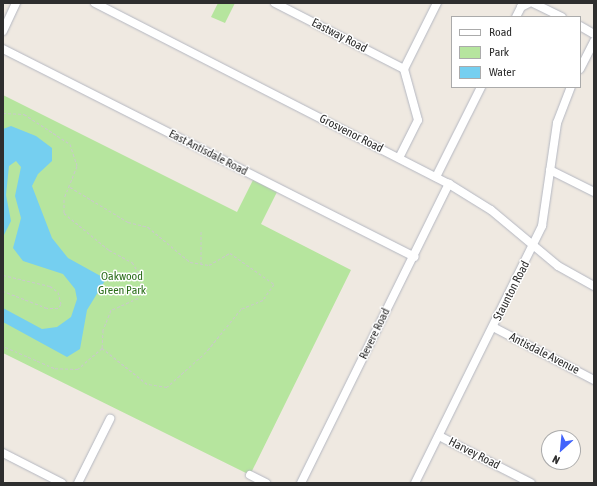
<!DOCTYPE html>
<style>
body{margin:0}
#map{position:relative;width:597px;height:486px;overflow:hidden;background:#efe9e1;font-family:"Asap Condensed",sans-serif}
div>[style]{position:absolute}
.green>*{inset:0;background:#b6e59e}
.water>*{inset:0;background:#75cff0}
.path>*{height:1px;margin-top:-0.5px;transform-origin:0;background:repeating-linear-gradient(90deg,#c9c9c9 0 3px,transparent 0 5px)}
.roads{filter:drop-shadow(0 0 1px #b4b7c1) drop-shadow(0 0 1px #b4b7c1)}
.minor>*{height:8px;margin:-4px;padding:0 4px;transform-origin:4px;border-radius:4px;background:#fff}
span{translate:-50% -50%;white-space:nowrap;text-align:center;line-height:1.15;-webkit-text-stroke:3px #fff;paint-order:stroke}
.street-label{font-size:12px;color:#2e2e2e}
.park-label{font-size:12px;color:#2c6e1b}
.frame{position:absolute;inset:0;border:4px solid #2e2e2e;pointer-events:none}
.legend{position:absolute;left:451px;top:16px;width:130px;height:72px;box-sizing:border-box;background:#fff;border:1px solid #ababab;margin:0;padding:5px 7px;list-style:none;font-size:12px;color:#2e2e2e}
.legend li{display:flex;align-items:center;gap:8px;height:20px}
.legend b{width:20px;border:1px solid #ababab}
.north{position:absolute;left:541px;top:430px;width:40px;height:40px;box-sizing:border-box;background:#fff;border:1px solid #ababab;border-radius:50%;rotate:207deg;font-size:11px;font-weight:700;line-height:16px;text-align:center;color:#2e2e2e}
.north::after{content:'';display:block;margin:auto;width:14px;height:18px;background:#4264fb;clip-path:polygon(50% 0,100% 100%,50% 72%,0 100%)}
</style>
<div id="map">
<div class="green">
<div style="clip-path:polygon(218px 3px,235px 3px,225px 23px,211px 17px)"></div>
<div style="clip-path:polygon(3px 95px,237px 212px,253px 180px,277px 192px,261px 224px,351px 270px,250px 475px,3px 353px)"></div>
</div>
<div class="water">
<div style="clip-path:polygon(11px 126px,36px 136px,52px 148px,52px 161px,38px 174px,32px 186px,52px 238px,68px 258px,106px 279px,87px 310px,80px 349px,67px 357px,3px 322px,3px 308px,42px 329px,57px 327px,71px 317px,77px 299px,75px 289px,63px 274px,23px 261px,13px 248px,21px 218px,15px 196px,21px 167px,16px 161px,9px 166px,6px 195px,11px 221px,3px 237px,3px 129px)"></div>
</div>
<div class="path">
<div style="left:3px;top:113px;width:21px;rotate:3deg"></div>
<div style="left:24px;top:114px;width:55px;rotate:33.1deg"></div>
<div style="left:70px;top:144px;width:23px;rotate:72deg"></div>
<div style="left:77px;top:166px;width:35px;rotate:112deg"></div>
<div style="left:64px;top:199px;width:14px;rotate:90deg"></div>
<div style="left:64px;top:213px;width:58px;rotate:39.4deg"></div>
<div style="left:109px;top:250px;width:26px;rotate:28deg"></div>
<div style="left:132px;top:262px;width:19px;rotate:58deg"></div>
<div style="left:142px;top:278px;width:20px;rotate:101deg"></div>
<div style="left:138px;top:298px;width:30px;rotate:156deg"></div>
<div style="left:111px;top:310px;width:22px;rotate:112deg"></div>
<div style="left:103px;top:330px;width:18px;rotate:93deg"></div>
<div style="left:102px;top:348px;width:32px;rotate:139deg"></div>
<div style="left:78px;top:369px;width:24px;rotate:-178deg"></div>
<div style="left:54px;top:368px;width:56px;rotate:-156.7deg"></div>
<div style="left:70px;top:187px;width:68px;rotate:31.1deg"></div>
<div style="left:128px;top:222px;width:21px;rotate:14deg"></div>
<div style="left:148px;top:227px;width:55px;rotate:39.8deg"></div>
<div style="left:190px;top:262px;width:19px;rotate:9deg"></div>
<div style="left:209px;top:265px;width:24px;rotate:-30deg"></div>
<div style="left:230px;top:253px;width:54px;rotate:35.2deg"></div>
<div style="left:274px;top:284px;width:19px;rotate:125deg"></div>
<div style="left:263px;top:300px;width:24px;rotate:158deg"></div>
<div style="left:241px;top:309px;width:55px;rotate:129.1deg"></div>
<div style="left:206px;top:352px;width:52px;rotate:138.1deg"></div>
<div style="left:167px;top:387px;width:20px;rotate:-171deg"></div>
<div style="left:147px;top:384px;width:58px;rotate:-141.3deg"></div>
<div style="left:201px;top:264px;width:33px;rotate:-90deg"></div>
<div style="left:3px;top:275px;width:48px;rotate:13.2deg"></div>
<div style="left:50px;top:286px;width:10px;rotate:37deg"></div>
<div style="left:58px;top:292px;width:12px;rotate:76deg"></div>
<div style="left:61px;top:304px;width:5px;rotate:127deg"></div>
<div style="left:58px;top:308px;width:11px;rotate:180deg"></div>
<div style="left:47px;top:308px;width:47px;rotate:-158.9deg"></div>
</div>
<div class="roads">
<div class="minor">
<div style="left:95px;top:3px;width:398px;rotate:27.1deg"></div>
<div style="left:449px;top:184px;width:49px;rotate:31.8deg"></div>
<div style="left:491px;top:210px;width:87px;rotate:39.9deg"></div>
<div style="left:558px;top:266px;width:41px;rotate:29.1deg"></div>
<div style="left:275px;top:3px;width:145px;rotate:27.1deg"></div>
<div style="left:533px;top:3px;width:32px;rotate:26deg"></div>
<div style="left:516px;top:17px;width:11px;rotate:-63deg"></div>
<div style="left:521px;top:7px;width:9px;rotate:-27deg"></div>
<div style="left:580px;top:26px;width:16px;rotate:30deg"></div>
<div style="left:3px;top:31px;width:31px;rotate:-65deg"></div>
<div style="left:3px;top:49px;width:461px;rotate:26.8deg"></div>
<div style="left:580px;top:69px;width:31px;rotate:-63deg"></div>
<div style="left:399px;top:158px;width:42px;rotate:-63.4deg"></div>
<div style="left:418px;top:120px;width:53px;rotate:-105.4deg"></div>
<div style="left:404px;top:69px;width:74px;rotate:-63.4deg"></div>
<div style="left:550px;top:170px;width:49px;rotate:26.6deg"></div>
<div style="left:436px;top:177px;width:101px;rotate:-63.4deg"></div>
<div style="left:493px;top:327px;width:114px;rotate:27.7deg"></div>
<div style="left:439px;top:436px;width:103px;rotate:27.1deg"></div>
<div style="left:3px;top:453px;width:66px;rotate:27deg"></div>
<div style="left:250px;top:475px;width:18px;rotate:27deg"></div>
<div style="left:78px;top:483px;width:72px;rotate:-63.4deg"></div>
<div style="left:301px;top:483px;width:334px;rotate:-63.7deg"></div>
<div style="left:415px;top:483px;width:287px;rotate:-63.7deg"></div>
<div style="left:542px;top:226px;width:104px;rotate:-81.7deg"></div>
<div style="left:557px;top:123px;width:39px;rotate:-69deg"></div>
</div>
</div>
<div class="street-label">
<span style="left:339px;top:36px;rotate:27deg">Eastway Road</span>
<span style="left:351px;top:134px;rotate:27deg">Grosvenor Road</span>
<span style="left:208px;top:153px;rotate:27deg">East Antisdale Road</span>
<span style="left:512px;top:291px;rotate:-63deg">Staunton Road</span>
<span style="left:375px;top:334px;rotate:-64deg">Revere Road</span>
<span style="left:544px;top:354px;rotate:27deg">Antisdale Avenue</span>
<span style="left:474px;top:454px;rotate:27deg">Harvey Road</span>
</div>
<div class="park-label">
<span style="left:122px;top:284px">Oakwood<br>Green Park</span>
</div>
<div class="frame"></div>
<ul class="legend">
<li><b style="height:5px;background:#fff"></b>Road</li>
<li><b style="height:11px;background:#b6e59e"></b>Park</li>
<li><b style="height:11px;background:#75cff0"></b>Water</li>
</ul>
<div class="north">N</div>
</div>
